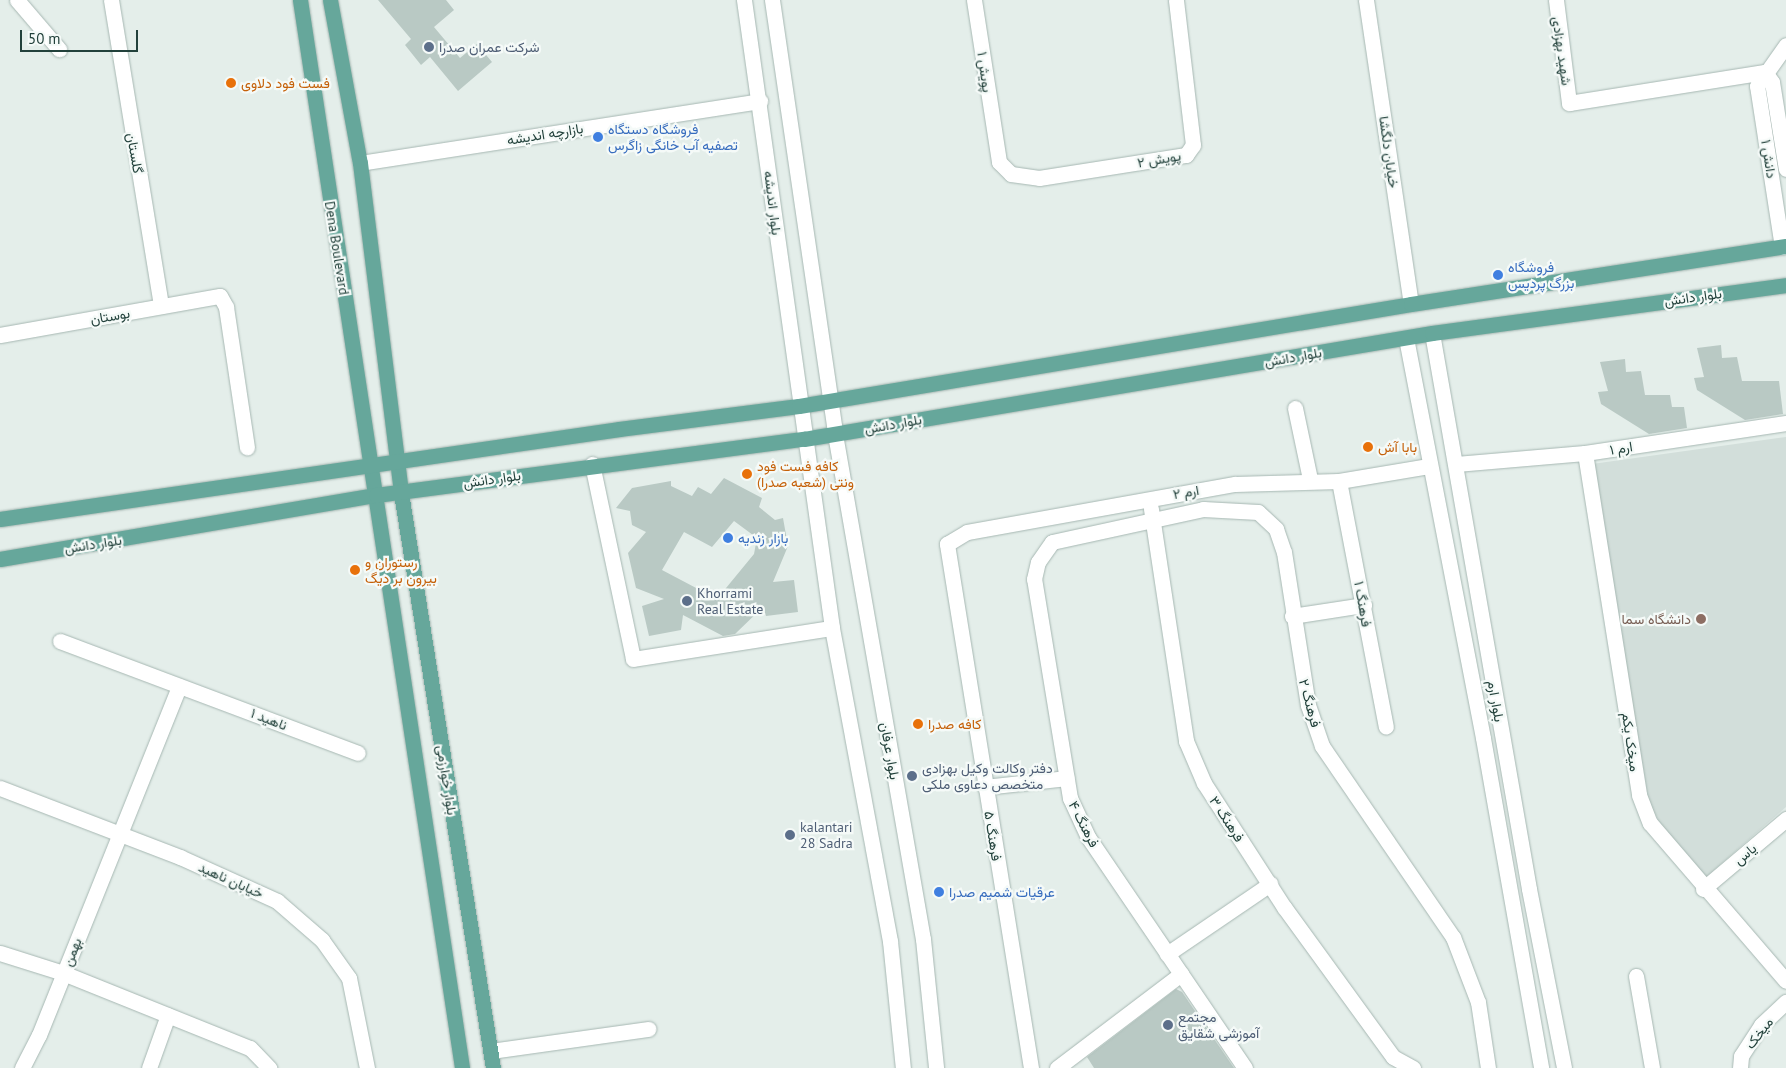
<!DOCTYPE html>
<meta charset="utf-8">
<style>
body{margin:0}
#map{position:relative;width:1786px;height:1068px;overflow:hidden;background:#e4eeea;font-family:"PT Sans",Vazirmatn,sans-serif}
div>[style]{position:absolute}
.built>*{inset:0;background:#d2deda}
.building>*{inset:0;background:#b9c9c4}
.roads{filter:drop-shadow(0 0 1px #a6b7b2) drop-shadow(0 0 1px #a6b7b2)}
.minor>*{height:15px;margin:-7.5px;padding:0 7.5px;transform-origin:7.5px;border-radius:7.5px;background:#fff}
.major>*{height:15px;margin:-7.5px;padding:0 7.5px;transform-origin:7.5px;border-radius:7.5px;background:#66a79b}
.dots>*{width:14px;height:14px;translate:-50% -50%;box-sizing:border-box;border:2px solid #f5faf8;border-radius:50%}
span{translate:-50% -50%;white-space:nowrap;text-align:center;line-height:1.15;-webkit-text-stroke:4.5px #f5faf8;paint-order:stroke}
.service-label{font-size:14px;color:#4e5e75}
.left{translate:0 -50%;text-align:left}
.street-label{font-size:14px;color:#22413b}
.food-label{font-size:14px;color:#c56008}
.shop-label{font-size:14px;color:#366cbe}
.education-label{font-size:14px;color:#785e54}
.right{translate:-100% -50%;text-align:right}
.scale{position:absolute;left:20px;top:30px;width:118px;height:22px;box-sizing:border-box;border:2px solid #22413b;border-top:0;padding-left:6px;font-size:15px;line-height:18px;white-space:nowrap;color:#22413b;-webkit-text-stroke:4px #f5faf8;paint-order:stroke}
</style>
<div id="map">
<div class="built">
<div style="clip-path:polygon(1786px 437px,1786px 807px,1705px 878px,1663px 829px,1649px 803px,1592px 464px)"></div>
</div>
<div class="building">
<div style="clip-path:polygon(378px 0,446px 0,454px 10px,434px 27px,460px 58px,477px 44px,492px 62px,458px 91px,430px 57px,421px 65px,405px 45px,411px 39px)"></div>
<div style="clip-path:polygon(1721px 345px,1722px 358px,1737px 357px,1742px 381px,1779px 381px,1783px 414px,1745px 420px,1697px 390px,1694px 378px,1704px 377px,1697px 348px)"></div>
<div style="clip-path:polygon(1625px 359px,1626px 372px,1641px 371px,1645px 395px,1670px 395px,1672px 407px,1684px 407px,1687px 428px,1649px 434px,1601px 404px,1598px 392px,1608px 391px,1600px 362px)"></div>
<div style="clip-path:polygon(evenodd,724px 478px,762px 498px,759px 507px,775px 520px,783px 518px,788px 546px,773px 582px,794px 580px,798px 612px,766px 616px,763px 607px,735px 634px,723px 636px,683px 615px,681px 630px,649px 636px,642px 606px,664px 599px,636px 588px,628px 553px,646px 532px,632px 525px,630px 511px,616px 508px,632px 488px,671px 481px,671px 486px,692px 496px,698px 487px,711px 494px,724px 478px,734px 521px,757px 538px,754px 554px,717px 599px,662px 570px,684px 532px,712px 547px,734px 521px)"></div>
<div style="clip-path:polygon(1176px 989px,1182px 992px,1234px 1068px,1094px 1068px,1087px 1057px)"></div>
</div>
<div class="roads">
<div class="minor">
<div style="left:17px;top:0;width:65px;rotate:49.4deg"></div>
<div style="left:111px;top:0;width:310px;rotate:80.7deg"></div>
<div style="left:744px;top:0;width:634px;rotate:82.02deg"></div>
<div style="left:832px;top:628px;width:318px;rotate:79.5deg"></div>
<div style="left:890px;top:941px;width:128px;rotate:84.2deg"></div>
<div style="left:772px;top:0;width:439px;rotate:81.7deg"></div>
<div style="left:835px;top:434px;width:513px;rotate:80.12deg"></div>
<div style="left:923px;top:939px;width:130px;rotate:84.2deg"></div>
<div style="left:974px;top:0;width:164px;rotate:81.2deg"></div>
<div style="left:999px;top:162px;width:17px;rotate:45deg"></div>
<div style="left:1011px;top:174px;width:28px;rotate:8deg"></div>
<div style="left:1039px;top:178px;width:149px;rotate:-8.9deg"></div>
<div style="left:1186px;top:155px;width:12px;rotate:-55deg"></div>
<div style="left:1193px;top:145px;width:146px;rotate:-96.7deg"></div>
<div style="left:1366px;top:0;width:307px;rotate:81.6deg"></div>
<div style="left:1556px;top:0;width:104px;rotate:82.8deg"></div>
<div style="left:1569px;top:103px;width:198px;rotate:-9deg"></div>
<div style="left:1765px;top:72px;width:12px;rotate:55deg"></div>
<div style="left:1772px;top:82px;width:88px;rotate:80.9deg"></div>
<div style="left:360px;top:163px;width:405px;rotate:-8.8deg"></div>
<div style="left:1782px;top:247px;width:163px;rotate:-98.8deg"></div>
<div style="left:1757px;top:86px;width:50px;rotate:-54.7deg"></div>
<div style="left:1432px;top:333px;width:564px;rotate:80.1deg"></div>
<div style="left:1529px;top:889px;width:182px;rotate:78.9deg"></div>
<div style="left:0;top:335px;width:223px;rotate:-10.1deg"></div>
<div style="left:220px;top:296px;width:13px;rotate:61deg"></div>
<div style="left:226px;top:307px;width:142px;rotate:81.5deg"></div>
<div style="left:1406px;top:338px;width:407px;rotate:79.1deg"></div>
<div style="left:1483px;top:738px;width:335px;rotate:80deg"></div>
<div style="left:1295px;top:408px;width:73px;rotate:78.1deg"></div>
<div style="left:1585px;top:453px;width:346px;rotate:81deg"></div>
<div style="left:1639px;top:795px;width:30px;rotate:69deg"></div>
<div style="left:1650px;top:823px;width:208px;rotate:49.3deg"></div>
<div style="left:592px;top:464px;width:199px;rotate:78.1deg"></div>
<div style="left:633px;top:659px;width:201px;rotate:-8.9deg"></div>
<div style="left:1456px;top:464px;width:129px;rotate:-4.9deg"></div>
<div style="left:1585px;top:453px;width:203px;rotate:-8.5deg"></div>
<div style="left:1339px;top:481px;width:250px;rotate:79.2deg"></div>
<div style="left:1151px;top:509px;width:235px;rotate:81.4deg"></div>
<div style="left:1186px;top:741px;width:46px;rotate:66.8deg"></div>
<div style="left:1204px;top:783px;width:148px;rotate:57.2deg"></div>
<div style="left:1284px;top:907px;width:185px;rotate:54deg"></div>
<div style="left:1393px;top:1057px;width:23px;rotate:29deg"></div>
<div style="left:1292px;top:616px;width:73px;rotate:-8.7deg"></div>
<div style="left:60px;top:641px;width:318px;rotate:20.6deg"></div>
<div style="left:985px;top:787px;width:82px;rotate:-6.3deg"></div>
<div style="left:0;top:788px;width:193px;rotate:21deg"></div>
<div style="left:180px;top:857px;width:107px;rotate:24.4deg"></div>
<div style="left:277px;top:901px;width:60px;rotate:40.9deg"></div>
<div style="left:322px;top:940px;width:47px;rotate:54.6deg"></div>
<div style="left:349px;top:978px;width:92px;rotate:78.7deg"></div>
<div style="left:1703px;top:889px;width:109px;rotate:-40.1deg"></div>
<div style="left:0;top:953px;width:66px;rotate:17.6deg"></div>
<div style="left:63px;top:973px;width:201px;rotate:21.9deg"></div>
<div style="left:250px;top:1048px;width:28px;rotate:46deg"></div>
<div style="left:1167px;top:954px;width:125px;rotate:-34.2deg"></div>
<div style="left:1636px;top:976px;width:93px;rotate:80.1deg"></div>
<div style="left:491px;top:1051px;width:159px;rotate:-8deg"></div>
<div style="left:22px;top:1068px;width:37px;rotate:-63deg"></div>
<div style="left:39px;top:1035px;width:376px;rotate:-68.1deg"></div>
<div style="left:149px;top:1068px;width:56px;rotate:-70.3deg"></div>
<div style="left:1031px;top:1068px;width:531px;rotate:-99.11deg"></div>
<div style="left:947px;top:544px;width:23px;rotate:-31deg"></div>
<div style="left:967px;top:532px;width:272px;rotate:-10.2deg"></div>
<div style="left:1235px;top:484px;width:104px;rotate:-1.7deg"></div>
<div style="left:1339px;top:481px;width:91px;rotate:-9.5deg"></div>
<div style="left:1057px;top:1068px;width:156px;rotate:-37.2deg"></div>
<div style="left:1245px;top:1068px;width:279px;rotate:-124.2deg"></div>
<div style="left:1088px;top:837px;width:43px;rotate:-114.8deg"></div>
<div style="left:1070px;top:798px;width:222px;rotate:-99.3deg"></div>
<div style="left:1034px;top:579px;width:17px;rotate:-77deg"></div>
<div style="left:1038px;top:562px;width:24px;rotate:-55deg"></div>
<div style="left:1052px;top:542px;width:155px;rotate:-12.3deg"></div>
<div style="left:1203px;top:509px;width:55px;rotate:3.1deg"></div>
<div style="left:1258px;top:512px;width:25px;rotate:43deg"></div>
<div style="left:1276px;top:529px;width:24px;rotate:71deg"></div>
<div style="left:1284px;top:552px;width:155px;rotate:81.1deg"></div>
<div style="left:1308px;top:705px;width:43px;rotate:71.1deg"></div>
<div style="left:1322px;top:746px;width:232px;rotate:55.6deg"></div>
<div style="left:1453px;top:937px;width:70px;rotate:69deg"></div>
<div style="left:1478px;top:1002px;width:67px;rotate:81.4deg"></div>
<div style="left:1740px;top:1068px;width:12px;rotate:-85deg"></div>
<div style="left:1741px;top:1056px;width:37px;rotate:-57deg"></div>
<div style="left:1761px;top:1025px;width:34px;rotate:-43deg"></div>
</div>
<div class="major">
<div style="left:300px;top:0;width:1080px;rotate:81.37deg"></div>
<div style="left:330px;top:0;width:166px;rotate:79.6deg"></div>
<div style="left:360px;top:163px;width:333px;rotate:82.9deg"></div>
<div style="left:401px;top:493px;width:582px;rotate:80.91deg"></div>
<div style="left:0;top:519px;width:626px;rotate:-8.27deg"></div>
<div style="left:619px;top:429px;width:181px;rotate:-7.3deg"></div>
<div style="left:799px;top:406px;width:620px;rotate:-9.46deg"></div>
<div style="left:1411px;top:304px;width:379px;rotate:-8.8deg"></div>
<div style="left:0;top:559px;width:381px;rotate:-9.7deg"></div>
<div style="left:376px;top:495px;width:432px;rotate:-7.5deg"></div>
<div style="left:804px;top:439px;width:637px;rotate:-9.58deg"></div>
<div style="left:1432px;top:333px;width:357px;rotate:-7.7deg"></div>
</div>
</div>
<div class="dots">
<div style="left:429px;top:47px;background:#5c6f8a"></div>
<div style="left:231px;top:83px;background:#e8710a"></div>
<div style="left:598px;top:137px;background:#3f7fe0"></div>
<div style="left:1498px;top:275px;background:#3f7fe0"></div>
<div style="left:1368px;top:447px;background:#e8710a"></div>
<div style="left:747px;top:474px;background:#e8710a"></div>
<div style="left:728px;top:538px;background:#3f7fe0"></div>
<div style="left:355px;top:570px;background:#e8710a"></div>
<div style="left:687px;top:601px;background:#5c6f8a"></div>
<div style="left:1701px;top:619px;background:#8d6e63"></div>
<div style="left:918px;top:724px;background:#e8710a"></div>
<div style="left:912px;top:776px;background:#5c6f8a"></div>
<div style="left:790px;top:835px;background:#5c6f8a"></div>
<div style="left:939px;top:892px;background:#3f7fe0"></div>
<div style="left:1168px;top:1025px;background:#5c6f8a"></div>
</div>
<div class="service-label">
<span class="left" style="left:439px;top:47px">شرکت عمران صدرا</span>
<span class="left" style="left:697px;top:601px">Khorrami<br>Real Estate</span>
<span class="left" style="left:922px;top:776px">دفتر وکالت وکیل بهزادی<br>متخصص دعاوی ملکی</span>
<span class="left" style="left:800px;top:835px">kalantari<br>28 Sadra</span>
<span class="left" style="left:1178px;top:1025px">مجتمع<br>آموزشی شقایق</span>
</div>
<div class="street-label">
<span style="left:1562px;top:51px;rotate:82deg">شهید بهزادی</span>
<span style="left:985px;top:72px;rotate:82deg">پویش ۱</span>
<span style="left:545px;top:134px;rotate:-9deg">بازارچه اندیشه</span>
<span style="left:1389px;top:152px;rotate:82deg">خیابان دلگشا</span>
<span style="left:135px;top:153px;rotate:80deg">گلستان</span>
<span style="left:1159px;top:159px;rotate:-10deg">پویش ۲</span>
<span style="left:1769px;top:159px;rotate:81deg">دانش ۱</span>
<span style="left:773px;top:203px;rotate:83deg">بلوار اندیشه</span>
<span style="left:337px;top:248px;rotate:81deg">Dena Boulevard</span>
<span style="left:1693px;top:297px;rotate:-8deg">بلوار دانش</span>
<span style="left:110px;top:316px;rotate:-10deg">بوستان</span>
<span style="left:1293px;top:357px;rotate:-10deg">بلوار دانش</span>
<span style="left:893px;top:424px;rotate:-10deg">بلوار دانش</span>
<span style="left:1621px;top:448px;rotate:-9deg">ارم ۱</span>
<span style="left:492px;top:479px;rotate:-8deg">بلوار دانش</span>
<span style="left:1186px;top:492px;rotate:-10deg">ارم ۲</span>
<span style="left:93px;top:544px;rotate:-9deg">بلوار دانش</span>
<span style="left:1363px;top:604px;rotate:80deg">فرهنگ ۱</span>
<span style="left:1496px;top:701px;rotate:80deg">بلوار ارم</span>
<span style="left:1310px;top:703px;rotate:75deg">فرهنگ ۲</span>
<span style="left:269px;top:719px;rotate:21deg">ناهید ۱</span>
<span style="left:1631px;top:742px;rotate:82deg">میخک یکم</span>
<span style="left:890px;top:751px;rotate:80deg">بلوار عرفان</span>
<span style="left:447px;top:780px;rotate:81deg">بلوار خوارزمی</span>
<span style="left:1227px;top:819px;rotate:57deg">فرهنگ ۳</span>
<span style="left:1084px;top:824px;rotate:63deg">فرهنگ ۴</span>
<span style="left:993px;top:836px;rotate:81deg">فرهنگ ۵</span>
<span style="left:1745px;top:854px;rotate:-40deg">یاس</span>
<span style="left:231px;top:880px;rotate:24deg">خیابان ناهید</span>
<span style="left:72px;top:952px;rotate:-69deg">بهمن</span>
<span style="left:1759px;top:1033px;rotate:-52deg">میخک</span>
</div>
<div class="food-label">
<span class="left" style="left:241px;top:83px">فست فود دلاوی</span>
<span class="left" style="left:1378px;top:447px">بابا آش</span>
<span class="left" style="left:757px;top:474px">کافه فست فود<br>ونتی (شعبه صدرا)</span>
<span class="left" style="left:365px;top:570px">رستوران و<br>بیرون بر دیگ</span>
<span class="left" style="left:928px;top:724px">کافه صدرا</span>
</div>
<div class="shop-label">
<span class="left" style="left:608px;top:137px">فروشگاه دستگاه<br>تصفیه آب خانگی زاگرس</span>
<span class="left" style="left:1508px;top:275px">فروشگاه<br>بزرگ پردیس</span>
<span class="left" style="left:738px;top:538px">بازار زندیه</span>
<span class="left" style="left:949px;top:892px">عرقیات شمیم صدرا</span>
</div>
<div class="education-label">
<span class="right" style="left:1691px;top:619px">دانشگاه سما</span>
</div>
<div class="scale">50 m</div>
</div>
